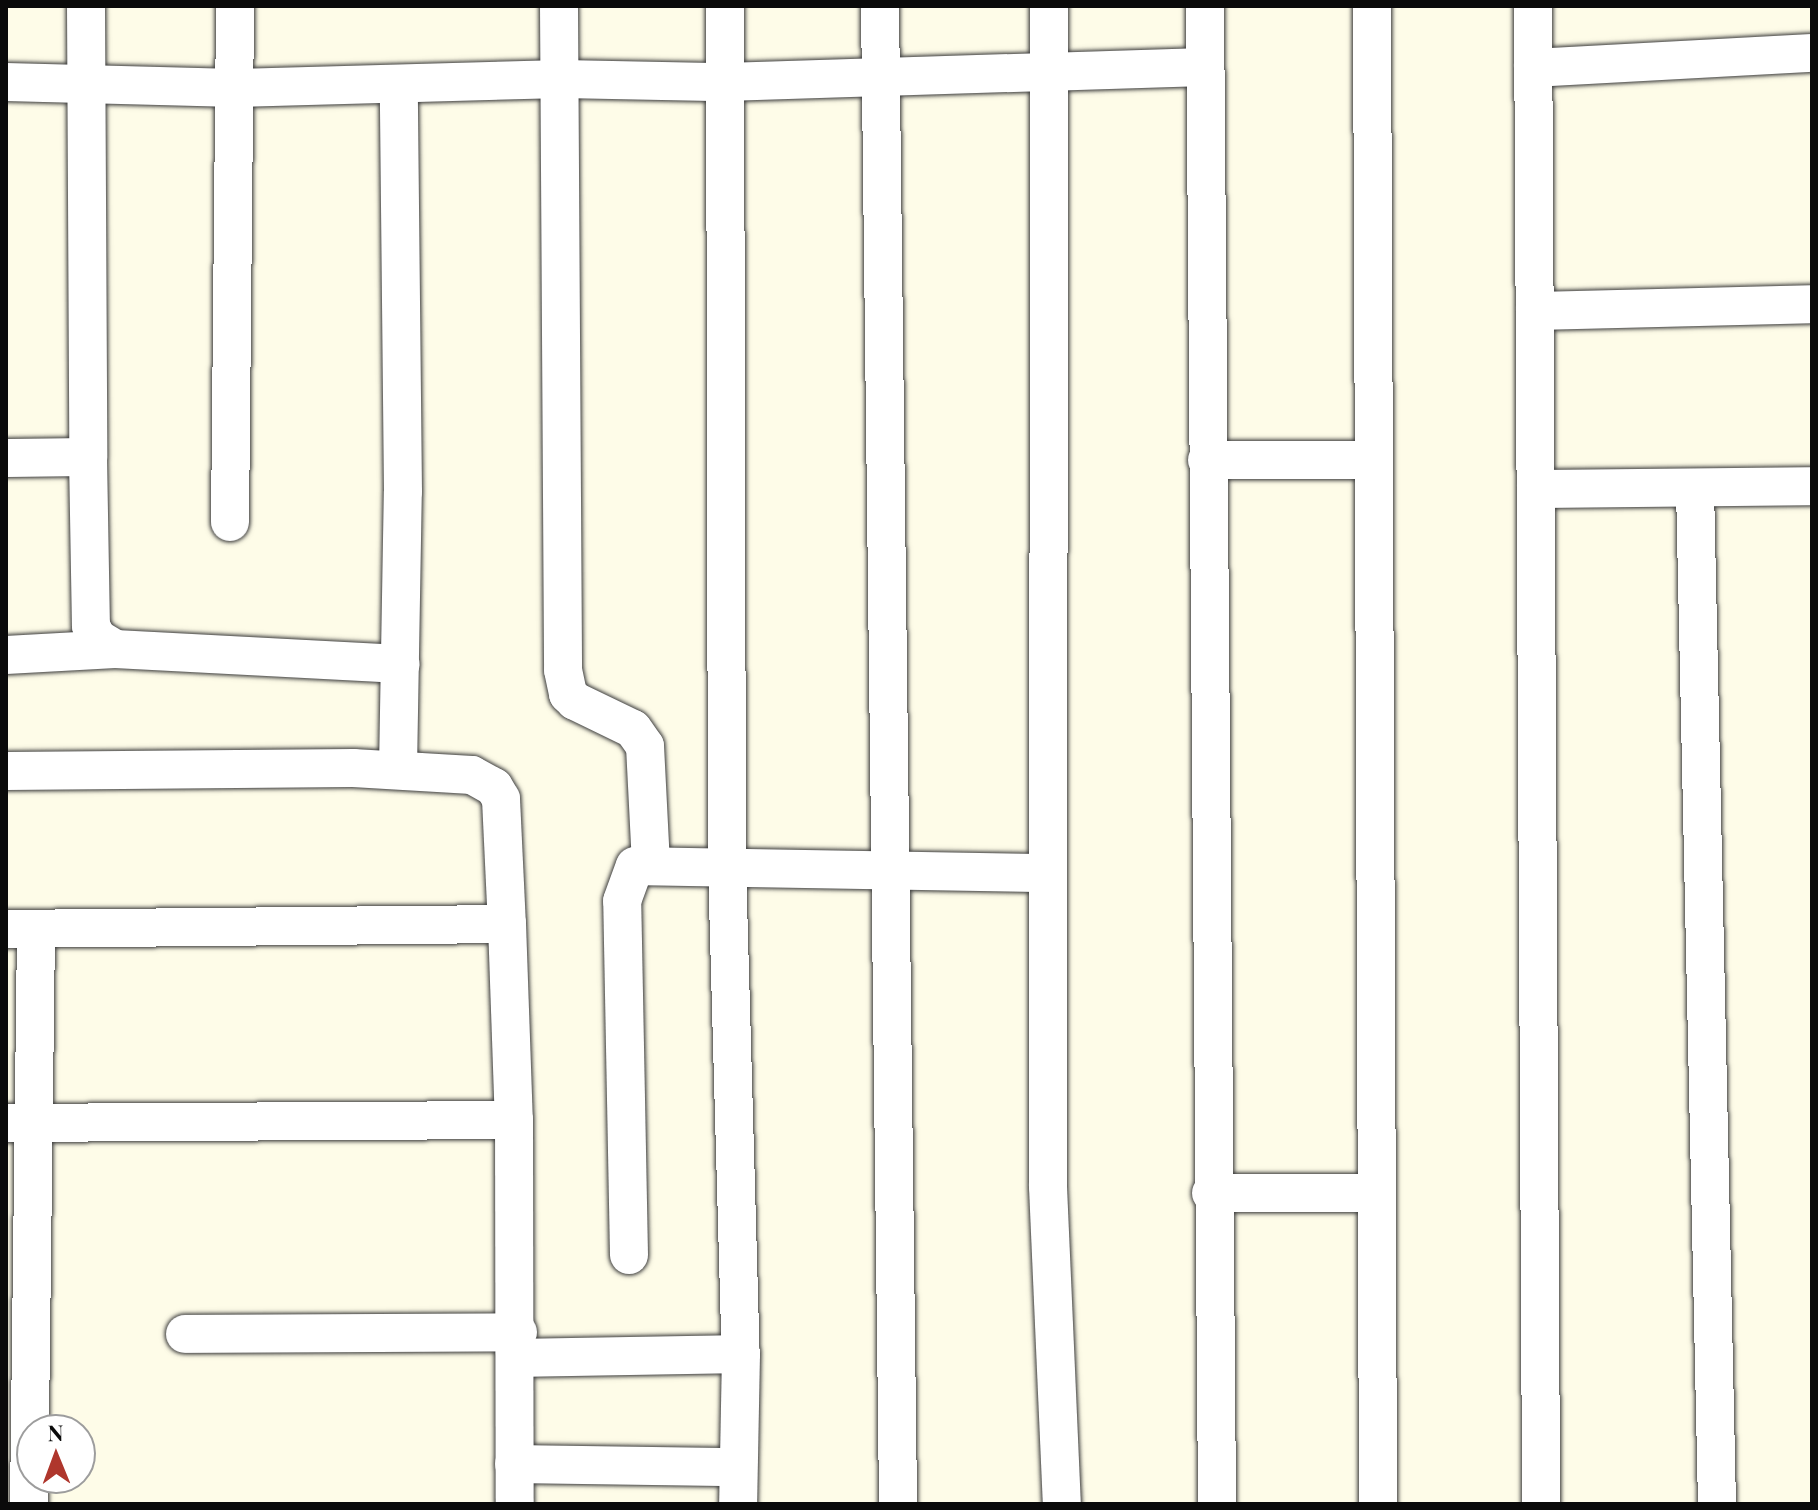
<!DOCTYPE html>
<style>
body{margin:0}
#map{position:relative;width:1818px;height:1510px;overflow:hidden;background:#fefce8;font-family:"Playfair Display",serif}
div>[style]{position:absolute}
.roads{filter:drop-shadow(0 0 2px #3d3d3d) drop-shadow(0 0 2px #3d3d3d)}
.minor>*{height:38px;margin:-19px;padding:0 19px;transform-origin:19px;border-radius:19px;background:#fff}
span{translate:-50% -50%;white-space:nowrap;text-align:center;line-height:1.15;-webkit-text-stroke:8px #fff;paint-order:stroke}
.frame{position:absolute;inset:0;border:8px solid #0a0a0a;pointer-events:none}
.north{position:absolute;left:16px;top:1414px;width:80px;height:80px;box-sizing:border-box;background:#fff;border:2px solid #9d9d9d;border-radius:50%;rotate:359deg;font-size:22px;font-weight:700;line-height:32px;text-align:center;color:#0a0a0a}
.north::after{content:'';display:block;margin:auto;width:28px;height:36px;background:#af362c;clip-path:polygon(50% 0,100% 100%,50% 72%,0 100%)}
</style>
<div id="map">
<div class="roads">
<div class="minor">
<div style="left:86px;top:6px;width:451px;rotate:89.7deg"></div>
<div style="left:88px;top:457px;width:169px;rotate:89deg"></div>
<div style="left:91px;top:626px;width:13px;rotate:63deg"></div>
<div style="left:97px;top:638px;width:21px;rotate:31deg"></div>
<div style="left:115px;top:649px;width:286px;rotate:3deg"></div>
<div style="left:559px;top:6px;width:664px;rotate:89.65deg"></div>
<div style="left:563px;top:670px;width:25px;rotate:78deg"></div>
<div style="left:568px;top:694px;width:10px;rotate:45deg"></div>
<div style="left:575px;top:701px;width:64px;rotate:25.8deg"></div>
<div style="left:633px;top:729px;width:21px;rotate:55deg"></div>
<div style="left:645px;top:746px;width:117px;rotate:87.1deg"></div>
<div style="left:725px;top:6px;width:859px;rotate:89.87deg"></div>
<div style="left:727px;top:865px;width:489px;rotate:88.4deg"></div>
<div style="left:880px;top:6px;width:1498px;rotate:89.31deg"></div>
<div style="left:1049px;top:6px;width:1181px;rotate:90.05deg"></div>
<div style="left:1048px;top:1187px;width:317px;rotate:87.5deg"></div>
<div style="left:1205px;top:6px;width:1498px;rotate:89.54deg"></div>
<div style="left:1372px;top:6px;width:1498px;rotate:89.77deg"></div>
<div style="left:1533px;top:6px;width:1498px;rotate:89.69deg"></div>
<div style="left:1533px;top:68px;width:279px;rotate:-3.1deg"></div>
<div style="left:6px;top:82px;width:230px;rotate:1.5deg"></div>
<div style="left:236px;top:88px;width:326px;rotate:-1.6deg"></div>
<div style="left:562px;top:79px;width:163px;rotate:1.1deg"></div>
<div style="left:725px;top:82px;width:480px;rotate:-1.8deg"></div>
<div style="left:1535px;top:311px;width:277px;rotate:-1.4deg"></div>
<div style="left:6px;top:458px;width:82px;rotate:-0.7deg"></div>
<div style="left:1207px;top:460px;width:164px"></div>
<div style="left:1695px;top:488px;width:1016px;rotate:88.76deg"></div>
<div style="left:1536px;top:489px;width:276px;rotate:-0.6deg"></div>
<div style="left:230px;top:522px;width:516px;rotate:-89.44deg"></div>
<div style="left:6px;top:655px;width:109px;rotate:-3.2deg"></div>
<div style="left:398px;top:769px;width:277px;rotate:-89deg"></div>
<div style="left:403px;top:492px;width:407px;rotate:-90.6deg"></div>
<div style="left:6px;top:771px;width:347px;rotate:-0.5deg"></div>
<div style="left:353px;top:768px;width:119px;rotate:3.4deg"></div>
<div style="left:472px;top:775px;width:25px;rotate:29deg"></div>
<div style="left:494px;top:787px;width:14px;rotate:60deg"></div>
<div style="left:501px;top:799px;width:125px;rotate:87.3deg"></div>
<div style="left:6px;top:929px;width:501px;rotate:-0.57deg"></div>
<div style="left:507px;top:924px;width:196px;rotate:88deg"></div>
<div style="left:6px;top:1123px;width:508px;rotate:-0.34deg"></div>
<div style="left:514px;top:1120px;width:384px;rotate:89.9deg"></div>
<div style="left:1211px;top:1193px;width:166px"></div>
<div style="left:629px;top:1255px;width:354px;rotate:-91.1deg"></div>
<div style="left:622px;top:901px;width:37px;rotate:-70deg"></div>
<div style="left:635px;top:866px;width:413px;rotate:1deg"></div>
<div style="left:185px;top:1334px;width:333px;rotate:-0.3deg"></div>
<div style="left:518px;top:1358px;width:223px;rotate:-1deg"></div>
<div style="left:741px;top:1354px;width:150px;rotate:91.1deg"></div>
<div style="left:514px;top:1464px;width:224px;rotate:0.8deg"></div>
<div style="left:29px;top:1504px;width:574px;rotate:-89.3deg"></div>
</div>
</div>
<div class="frame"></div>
<div class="north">N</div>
</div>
